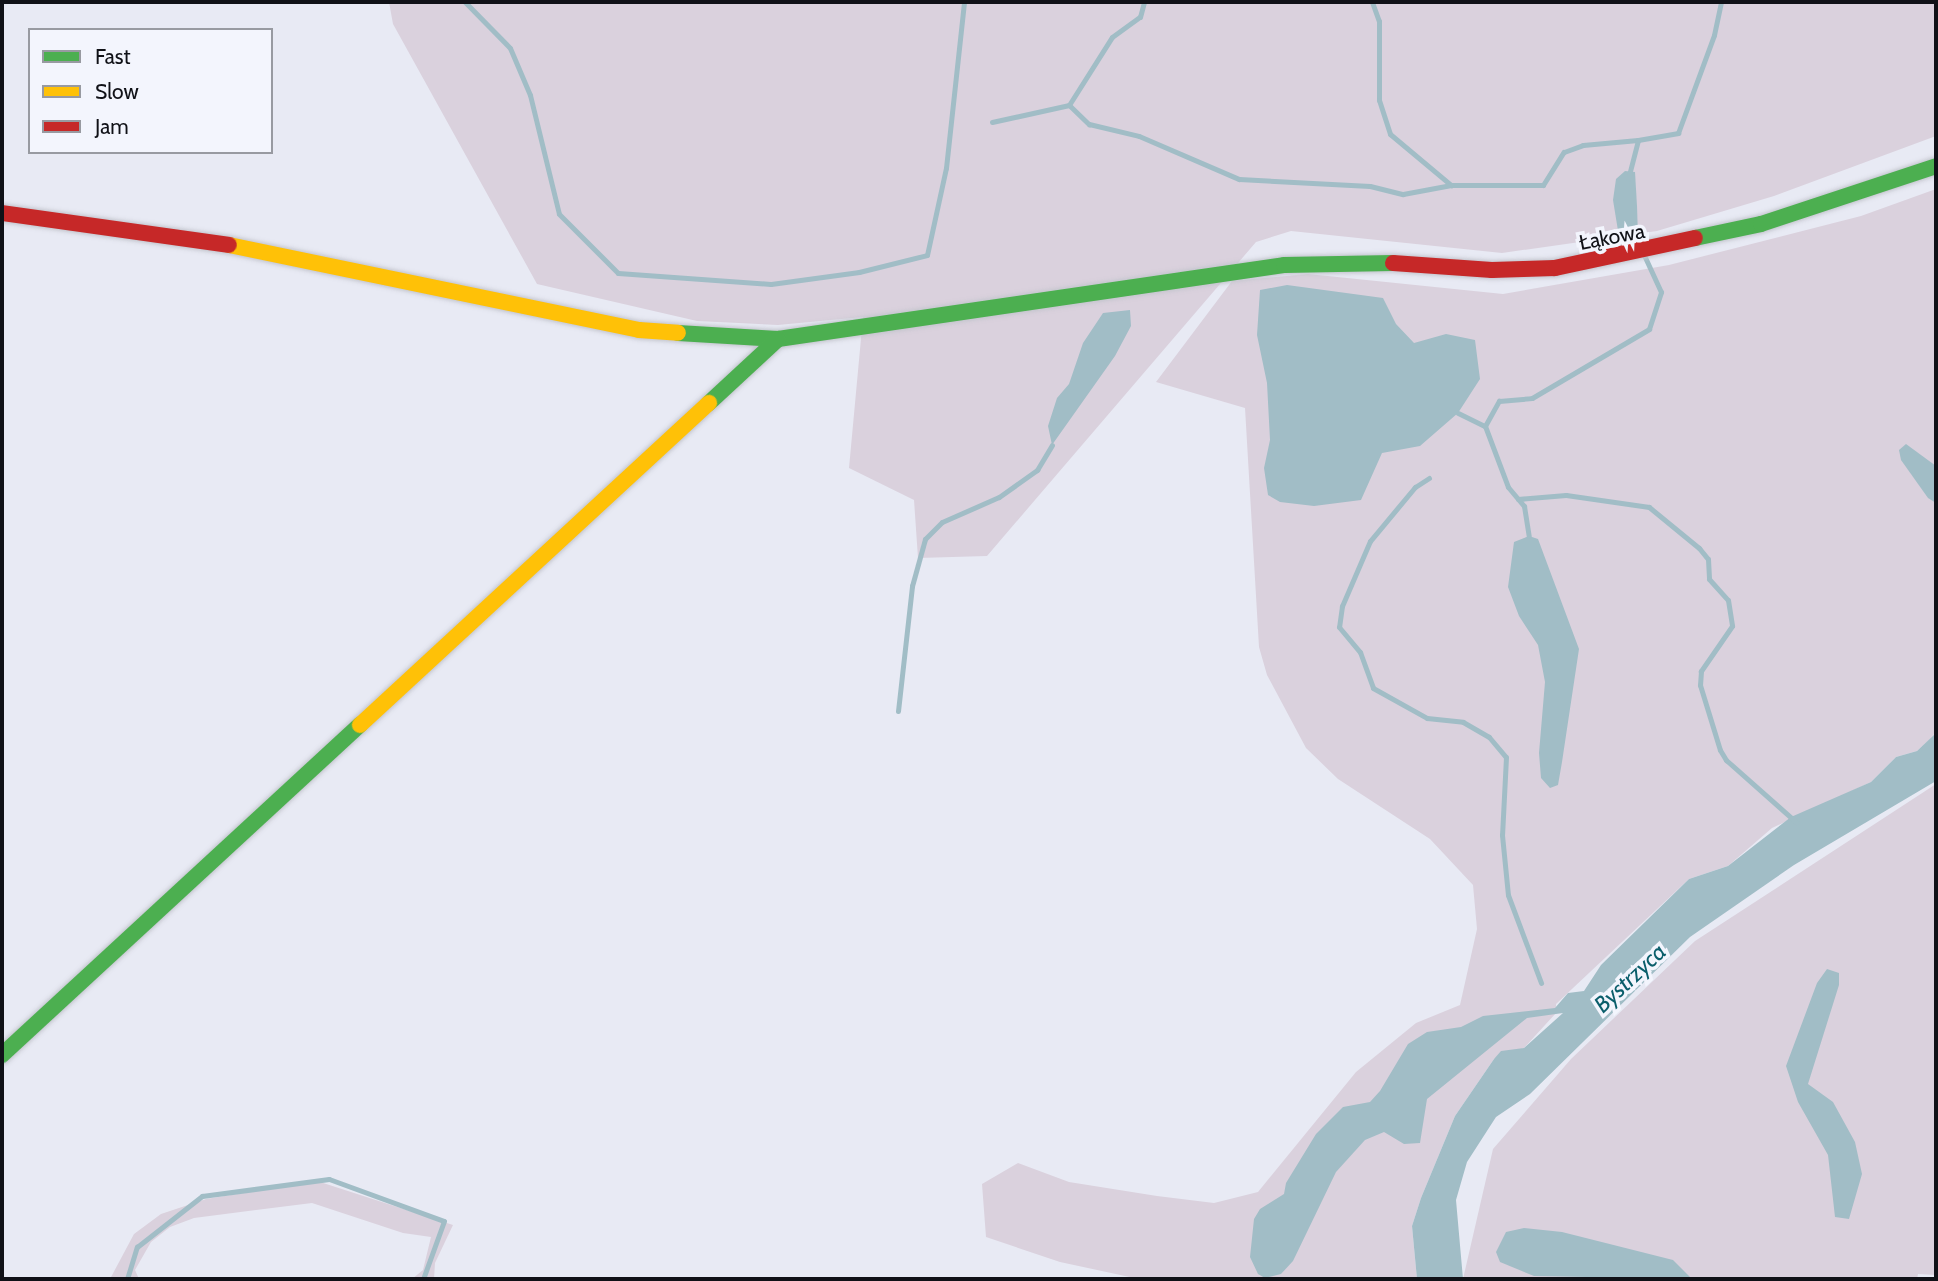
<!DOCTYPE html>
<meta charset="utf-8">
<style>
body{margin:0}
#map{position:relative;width:1938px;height:1281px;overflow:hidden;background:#e8eaf4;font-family:Cabin,sans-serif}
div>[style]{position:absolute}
.green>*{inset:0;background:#dad1dd}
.water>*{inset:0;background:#a1bdc6}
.stream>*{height:5px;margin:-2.5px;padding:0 2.5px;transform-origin:2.5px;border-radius:2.5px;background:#a1bdc6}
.roads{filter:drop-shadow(0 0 2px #c3c5cd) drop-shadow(0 0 2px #c3c5cd)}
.fast>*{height:16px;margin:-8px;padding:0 8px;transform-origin:8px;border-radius:8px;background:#4caf50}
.slow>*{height:16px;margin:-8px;padding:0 8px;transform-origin:8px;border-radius:8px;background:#ffc107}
.jam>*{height:16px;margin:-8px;padding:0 8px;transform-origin:8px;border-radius:8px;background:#c62828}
span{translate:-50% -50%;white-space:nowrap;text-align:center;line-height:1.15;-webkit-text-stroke:7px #f3f5fd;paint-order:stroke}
.street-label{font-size:21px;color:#101117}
.water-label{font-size:23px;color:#0a5e6b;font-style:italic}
.frame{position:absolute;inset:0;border:4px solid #101117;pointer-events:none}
.legend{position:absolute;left:28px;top:28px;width:245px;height:126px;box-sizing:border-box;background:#f3f5fd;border:2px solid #989aa1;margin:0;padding:9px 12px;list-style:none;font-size:21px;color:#101117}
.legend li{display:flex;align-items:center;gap:14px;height:35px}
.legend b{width:35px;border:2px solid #989aa1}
</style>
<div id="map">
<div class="green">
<div style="clip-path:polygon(389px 2px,1936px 2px,1936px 136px,1774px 196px,1657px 231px,1502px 253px,1291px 231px,1256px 242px,987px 556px,918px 558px,914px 500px,849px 468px,863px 317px,778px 325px,697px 321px,537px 284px,393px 24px)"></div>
<div style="clip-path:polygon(1936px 189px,1936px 732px,1930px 739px,1917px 751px,1896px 757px,1871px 782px,1772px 828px,1728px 866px,1689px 879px,1556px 1004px,1556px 1013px,1524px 1048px,1494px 1059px,1455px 1116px,1421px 1198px,1412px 1226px,1417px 1279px,1139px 1279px,1060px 1262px,986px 1237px,982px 1184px,1018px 1163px,1069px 1182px,1157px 1196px,1214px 1203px,1258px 1192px,1356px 1072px,1416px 1023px,1460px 1005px,1477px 929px,1473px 885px,1430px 839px,1338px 779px,1306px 748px,1267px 675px,1259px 647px,1245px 408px,1156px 382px,1232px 281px,1308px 274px,1503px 294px,1669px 265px,1861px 216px)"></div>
<div style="clip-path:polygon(1936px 784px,1936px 1275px,1918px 1274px,1917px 1279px,1463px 1279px,1493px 1149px,1571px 1059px,1695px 941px)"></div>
<div style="clip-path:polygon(317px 1181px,453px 1225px,435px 1263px,434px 1279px,412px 1279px,423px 1270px,431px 1237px,403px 1233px,312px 1203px,194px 1218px,170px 1227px,151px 1242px,135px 1270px,139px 1279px,110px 1279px,134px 1234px,161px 1214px,206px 1199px)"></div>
</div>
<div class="water">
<div style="clip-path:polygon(1625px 171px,1635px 172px,1637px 206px,1638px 238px,1629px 243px,1620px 243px,1613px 200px,1616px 179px)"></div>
<div style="clip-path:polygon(1287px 285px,1383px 298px,1396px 324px,1414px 343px,1446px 334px,1475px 340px,1480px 379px,1458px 413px,1420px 446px,1382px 453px,1361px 500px,1314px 506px,1280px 502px,1268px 495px,1264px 468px,1270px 440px,1267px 383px,1257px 335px,1260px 290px)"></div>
<div style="clip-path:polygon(1130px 310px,1131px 326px,1115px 356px,1052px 445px,1048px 426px,1057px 398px,1069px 384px,1083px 343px,1103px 313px)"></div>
<div style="clip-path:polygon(1906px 444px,1936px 466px,1936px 503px,1928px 498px,1901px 460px,1899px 450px)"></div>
<div style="clip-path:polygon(1529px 536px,1538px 539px,1579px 649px,1562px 762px,1558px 785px,1550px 788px,1541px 778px,1539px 753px,1545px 682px,1538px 645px,1519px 616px,1508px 587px,1514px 542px)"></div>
<div style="clip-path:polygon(1936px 733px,1936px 781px,1794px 865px,1690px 937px,1530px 1094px,1496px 1117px,1467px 1162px,1456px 1200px,1463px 1279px,1417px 1279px,1412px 1226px,1421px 1198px,1455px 1116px,1494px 1059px,1501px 1051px,1524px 1048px,1563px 1013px,1527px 1018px,1427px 1099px,1420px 1143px,1404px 1144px,1384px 1132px,1365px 1140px,1336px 1172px,1293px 1261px,1281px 1274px,1265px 1278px,1258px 1274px,1250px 1257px,1254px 1219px,1260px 1209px,1284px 1194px,1286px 1183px,1316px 1134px,1343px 1107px,1370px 1102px,1380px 1091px,1408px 1044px,1427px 1032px,1461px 1027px,1483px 1016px,1555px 1008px,1568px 993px,1584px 991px,1601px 965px,1689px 879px,1728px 866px,1791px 817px,1871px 782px,1896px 757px,1917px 751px)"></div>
<div style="clip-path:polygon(1827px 969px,1839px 973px,1839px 985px,1808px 1084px,1833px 1102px,1855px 1142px,1862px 1174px,1849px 1219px,1835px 1217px,1828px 1155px,1798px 1102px,1786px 1066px,1817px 983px)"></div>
<div style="clip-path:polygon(1524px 1228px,1562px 1232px,1673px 1260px,1692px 1279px,1534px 1276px,1500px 1262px,1496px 1252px,1506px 1232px)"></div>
</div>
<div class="stream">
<div style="left:465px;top:2px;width:64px;rotate:45.6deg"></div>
<div style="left:510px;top:48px;width:51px;rotate:66.9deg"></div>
<div style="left:530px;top:95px;width:122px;rotate:76.3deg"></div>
<div style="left:559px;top:214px;width:83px;rotate:45deg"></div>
<div style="left:618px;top:273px;width:153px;rotate:4.1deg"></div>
<div style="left:771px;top:284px;width:89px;rotate:-7.8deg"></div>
<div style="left:859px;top:272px;width:70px;rotate:-14deg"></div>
<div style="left:927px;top:255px;width:89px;rotate:-77.7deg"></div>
<div style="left:946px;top:168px;width:167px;rotate:-83.8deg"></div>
<div style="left:1372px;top:2px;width:20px;rotate:70deg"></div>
<div style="left:1379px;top:21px;width:79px;rotate:90deg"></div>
<div style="left:1379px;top:100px;width:36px;rotate:72deg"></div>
<div style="left:1390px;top:134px;width:80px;rotate:39.9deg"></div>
<div style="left:1451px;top:185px;width:92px"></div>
<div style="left:1543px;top:185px;width:39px;rotate:-58deg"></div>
<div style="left:1564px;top:152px;width:20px;rotate:-20deg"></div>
<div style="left:1583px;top:145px;width:55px;rotate:-5.2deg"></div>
<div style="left:1069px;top:105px;width:28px;rotate:44deg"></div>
<div style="left:1089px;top:124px;width:51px;rotate:13.5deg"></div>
<div style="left:1139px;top:136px;width:109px;rotate:23.3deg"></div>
<div style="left:1239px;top:179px;width:131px;rotate:3.1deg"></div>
<div style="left:1370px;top:186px;width:34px;rotate:14deg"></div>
<div style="left:1403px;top:194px;width:49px;rotate:-10.6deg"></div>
<div style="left:992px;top:122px;width:79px;rotate:-12.4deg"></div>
<div style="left:1069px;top:105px;width:80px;rotate:-57.7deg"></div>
<div style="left:1112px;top:37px;width:34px;rotate:-36deg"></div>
<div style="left:1140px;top:17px;width:16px;rotate:-75deg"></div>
<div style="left:1628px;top:179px;width:40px;rotate:-75.6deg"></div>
<div style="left:1638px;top:140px;width:41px;rotate:-9.9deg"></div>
<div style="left:1678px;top:133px;width:104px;rotate:-69.8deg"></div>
<div style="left:1714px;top:35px;width:34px;rotate:-78deg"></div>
<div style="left:1458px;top:413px;width:30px;rotate:26deg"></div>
<div style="left:1485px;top:426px;width:29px;rotate:-61deg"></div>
<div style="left:1499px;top:401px;width:33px;rotate:-5deg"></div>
<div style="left:1532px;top:398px;width:136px;rotate:-30.5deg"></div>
<div style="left:1649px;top:329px;width:39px;rotate:-72deg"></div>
<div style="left:1661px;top:292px;width:41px;rotate:-114.7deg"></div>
<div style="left:1485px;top:426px;width:65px;rotate:69.3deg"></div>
<div style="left:1508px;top:487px;width:25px;rotate:50deg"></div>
<div style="left:1524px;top:506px;width:30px;rotate:81deg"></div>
<div style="left:1429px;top:478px;width:17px;rotate:147deg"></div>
<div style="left:1415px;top:487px;width:70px;rotate:129.8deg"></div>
<div style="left:1370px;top:541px;width:71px;rotate:113.3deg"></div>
<div style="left:1342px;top:606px;width:21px;rotate:98deg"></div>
<div style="left:1339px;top:627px;width:33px;rotate:50deg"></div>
<div style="left:1360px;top:652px;width:38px;rotate:70deg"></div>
<div style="left:1373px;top:688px;width:62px;rotate:29.1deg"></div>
<div style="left:1427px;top:718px;width:36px;rotate:6deg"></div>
<div style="left:1463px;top:722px;width:30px;rotate:30deg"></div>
<div style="left:1489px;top:737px;width:26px;rotate:50deg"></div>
<div style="left:1506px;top:757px;width:78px;rotate:92.9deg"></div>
<div style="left:1502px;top:835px;width:60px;rotate:84.3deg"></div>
<div style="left:1508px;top:895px;width:94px;rotate:69.4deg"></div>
<div style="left:1518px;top:499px;width:48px;rotate:-4.8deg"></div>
<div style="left:1566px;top:495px;width:84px;rotate:8.2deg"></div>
<div style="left:1649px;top:507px;width:65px;rotate:39.4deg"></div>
<div style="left:1699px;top:548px;width:14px;rotate:51deg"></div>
<div style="left:1708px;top:559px;width:20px;rotate:87deg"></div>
<div style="left:1709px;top:579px;width:28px;rotate:48deg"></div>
<div style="left:1728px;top:600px;width:26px;rotate:81deg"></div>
<div style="left:1732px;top:626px;width:55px;rotate:124.6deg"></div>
<div style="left:1701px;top:671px;width:14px;rotate:94deg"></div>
<div style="left:1700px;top:685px;width:68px;rotate:72.9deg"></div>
<div style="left:1720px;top:750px;width:12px;rotate:59deg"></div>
<div style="left:1726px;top:760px;width:94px;rotate:41.5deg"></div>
<div style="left:898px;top:711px;width:126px;rotate:-83.6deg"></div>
<div style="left:912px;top:586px;width:49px;rotate:-74.5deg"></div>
<div style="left:925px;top:539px;width:24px;rotate:-45deg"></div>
<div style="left:942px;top:522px;width:62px;rotate:-23.7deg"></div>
<div style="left:999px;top:497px;width:47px;rotate:-35.4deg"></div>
<div style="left:1037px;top:470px;width:29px;rotate:-59deg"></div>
<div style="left:127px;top:1279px;width:34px;rotate:-73deg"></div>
<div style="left:137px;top:1247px;width:83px;rotate:-38.1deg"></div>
<div style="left:202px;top:1196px;width:128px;rotate:-7.6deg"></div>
<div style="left:329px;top:1179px;width:122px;rotate:20.1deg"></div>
<div style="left:444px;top:1221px;width:62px;rotate:109.9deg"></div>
</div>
<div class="roads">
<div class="fast">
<div style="left:1695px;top:238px;width:67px;rotate:-12deg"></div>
<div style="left:1761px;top:224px;width:184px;rotate:-18.3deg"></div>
<div style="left:678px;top:333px;width:100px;rotate:3.4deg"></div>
<div style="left:778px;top:339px;width:511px;rotate:-8.32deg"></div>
<div style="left:1284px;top:265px;width:109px;rotate:-1.1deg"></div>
<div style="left:709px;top:403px;width:94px;rotate:-42.8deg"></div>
<div style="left:2px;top:1055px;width:487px;rotate:-42.7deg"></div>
</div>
<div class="slow">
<div style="left:229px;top:245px;width:419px;rotate:11.7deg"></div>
<div style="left:639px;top:330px;width:39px;rotate:4deg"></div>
<div style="left:360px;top:725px;width:475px;rotate:-42.7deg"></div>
</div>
<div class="jam">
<div style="left:2px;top:213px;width:229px;rotate:8deg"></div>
<div style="left:1393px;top:263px;width:99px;rotate:4deg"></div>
<div style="left:1492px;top:270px;width:63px;rotate:-1.8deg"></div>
<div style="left:1555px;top:268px;width:143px;rotate:-12.1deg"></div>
</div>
</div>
<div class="street-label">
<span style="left:1612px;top:237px;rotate:-11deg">Łąkowa</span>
</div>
<div class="water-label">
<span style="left:1630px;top:978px;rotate:-43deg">Bystrzyca</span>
</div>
<div class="frame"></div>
<ul class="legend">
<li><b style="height:9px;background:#4caf50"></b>Fast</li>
<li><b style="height:9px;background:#ffc107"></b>Slow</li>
<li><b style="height:9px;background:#c62828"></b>Jam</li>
</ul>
</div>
